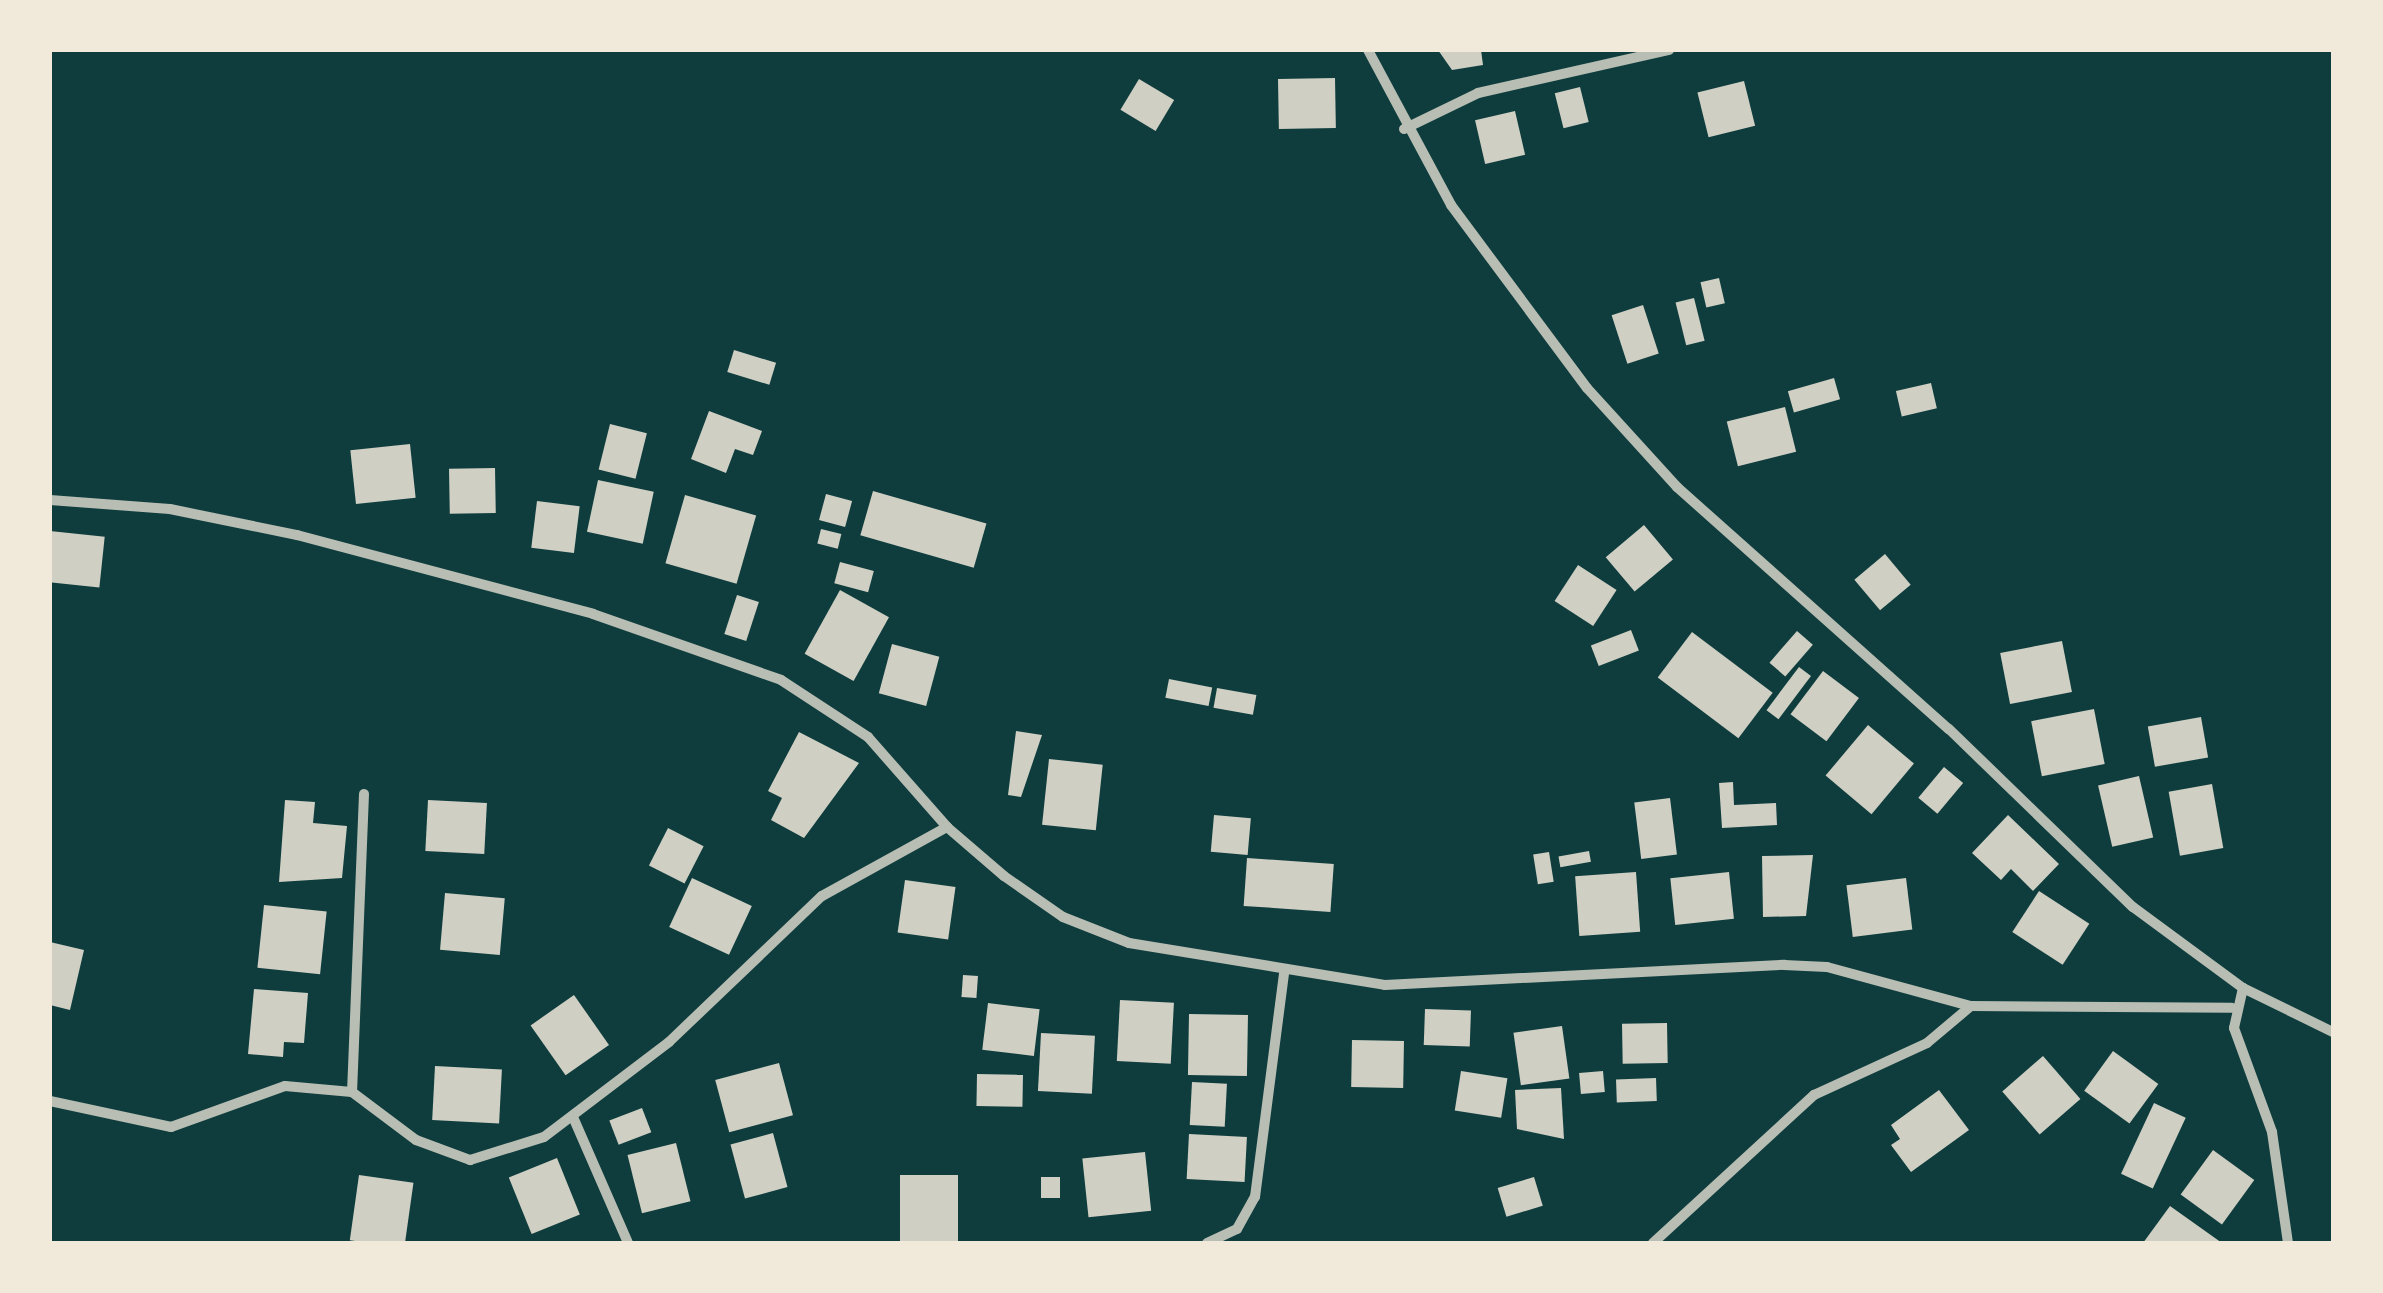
<!DOCTYPE html>
<style>
body{margin:0}
#map{position:relative;width:2383px;height:1293px;overflow:hidden;background:#0f3d3e;font-family:"DM Sans",sans-serif}
div>[style]{position:absolute}
.building>*{inset:0;background:#cfcfc3;transform-origin:0 0}
.minor>*{height:10px;margin:-5px;padding:0 5px;transform-origin:5px;border-radius:5px;background:#b8beb3}
span{translate:-50% -50%;white-space:nowrap;text-align:center;line-height:1.15;-webkit-text-stroke:10px #f1e9da;paint-order:stroke}
.frame{position:absolute;inset:0;border:52px solid #f1e9da;pointer-events:none}
</style>
<div id="map">
<div class="building">
<div style="clip-path:polygon(1438px 50px,1481px 50px,1483px 65px,1452px 70px)"></div>
<div style="left:1335px;top:78px;width:50px;height:57px;rotate:89deg"></div>
<div style="left:1139px;top:79px;width:41px;height:36px;rotate:31deg"></div>
<div style="left:1744px;top:81px;width:46px;height:48px;rotate:76deg"></div>
<div style="left:1580px;top:87px;width:36px;height:26px;rotate:76deg"></div>
<div style="left:1515px;top:111px;width:45px;height:41px;rotate:77deg"></div>
<div style="left:1719px;top:278px;width:26px;height:19px;rotate:77deg"></div>
<div style="left:1694px;top:298px;width:44px;height:19px;rotate:76deg"></div>
<div style="left:1643px;top:305px;width:51px;height:33px;rotate:72deg"></div>
<div style="left:734px;top:350px;width:44px;height:23px;rotate:17deg"></div>
<div style="left:1834px;top:378px;width:22px;height:48px;rotate:74deg"></div>
<div style="left:1931px;top:383px;width:26px;height:36px;rotate:77deg"></div>
<div style="left:1785px;top:407px;width:46px;height:60px;rotate:76deg"></div>
<div style="clip-path:polygon(709px 411px,762px 431px,753px 455px,735px 449px,726px 473px,691px 459px)"></div>
<div style="left:610px;top:424px;width:38px;height:47px;rotate:14deg"></div>
<div style="left:410px;top:444px;width:54px;height:60px;rotate:84deg"></div>
<div style="left:495px;top:468px;width:45px;height:46px;rotate:89deg"></div>
<div style="left:598px;top:480px;width:57px;height:53px;rotate:12deg"></div>
<div style="left:873px;top:491px;width:118px;height:46px;rotate:16deg"></div>
<div style="left:826px;top:494px;width:27px;height:27px;rotate:15deg"></div>
<div style="left:685px;top:495px;width:74px;height:71px;rotate:16deg"></div>
<div style="left:537px;top:501px;width:43px;height:47px;rotate:7deg"></div>
<div style="left:1644px;top:525px;width:45px;height:50px;rotate:50deg"></div>
<div style="left:821px;top:529px;width:21px;height:15px;rotate:14deg"></div>
<div style="left:50px;top:531px;width:55px;height:51px;rotate:6deg"></div>
<div style="left:1885px;top:554px;width:40px;height:40px;rotate:50deg"></div>
<div style="left:840px;top:562px;width:35px;height:22px;rotate:15deg"></div>
<div style="left:1578px;top:565px;width:46px;height:43px;rotate:33deg"></div>
<div style="left:840px;top:590px;width:56px;height:73px;rotate:29deg"></div>
<div style="left:737px;top:595px;width:23px;height:41px;rotate:18deg"></div>
<div style="left:1631px;top:630px;width:22px;height:43px;rotate:69deg"></div>
<div style="left:1797px;top:631px;width:21px;height:42px;rotate:41deg"></div>
<div style="left:1692px;top:632px;width:101px;height:57px;rotate:37deg"></div>
<div style="left:2062px;top:641px;width:52px;height:63px;rotate:79deg"></div>
<div style="left:892px;top:644px;width:49px;height:51px;rotate:15deg"></div>
<div style="left:1799px;top:667px;width:15px;height:54px;rotate:37deg"></div>
<div style="left:1823px;top:671px;width:45px;height:54px;rotate:37deg"></div>
<div style="left:1169px;top:679px;width:44px;height:19px;rotate:11deg"></div>
<div style="left:1217px;top:688px;width:40px;height:20px;rotate:10deg"></div>
<div style="left:2094px;top:709px;width:56px;height:64px;rotate:79deg"></div>
<div style="left:2201px;top:717px;width:41px;height:54px;rotate:80deg"></div>
<div style="left:1868px;top:725px;width:60px;height:66px;rotate:40deg"></div>
<div style="clip-path:polygon(1016px 731px,1042px 735px,1021px 797px,1008px 795px)"></div>
<div style="clip-path:polygon(799px 732px,859px 763px,804px 838px,771px 820px,782px 798px,768px 791px)"></div>
<div style="left:1049px;top:759px;width:54px;height:66px;rotate:6deg"></div>
<div style="left:1944px;top:767px;width:25px;height:40px;rotate:40deg"></div>
<div style="left:2139px;top:776px;width:63px;height:42px;rotate:77deg"></div>
<div style="clip-path:polygon(1733px 782px,1734px 805px,1776px 803px,1777px 825px,1722px 828px,1719px 783px)"></div>
<div style="left:2212px;top:784px;width:65px;height:44px;rotate:80deg"></div>
<div style="left:1670px;top:798px;width:57px;height:36px;rotate:83deg"></div>
<div style="clip-path:polygon(285px 800px,315px 802px,313px 823px,347px 826px,342px 878px,279px 882px)"></div>
<div style="left:428px;top:800px;width:59px;height:51px;rotate:3deg"></div>
<div style="left:1214px;top:815px;width:37px;height:37px;rotate:5deg"></div>
<div style="clip-path:polygon(2008px 815px,2059px 864px,2033px 891px,2011px 869px,2001px 880px,1972px 853px)"></div>
<div style="left:668px;top:828px;width:40px;height:42px;rotate:27deg"></div>
<div style="left:1589px;top:851px;width:11px;height:31px;rotate:80deg"></div>
<div style="left:1549px;top:852px;width:30px;height:16px;rotate:81deg"></div>
<div style="clip-path:polygon(1813px 855px,1806px 916px,1763px 917px,1762px 856px)"></div>
<div style="left:1247px;top:858px;width:87px;height:48px;rotate:4deg"></div>
<div style="left:1636px;top:872px;width:60px;height:61px;rotate:86deg"></div>
<div style="left:1729px;top:872px;width:47px;height:59px;rotate:84deg"></div>
<div style="left:692px;top:878px;width:66px;height:54px;rotate:25deg"></div>
<div style="left:1906px;top:878px;width:52px;height:60px;rotate:83deg"></div>
<div style="left:905px;top:880px;width:51px;height:53px;rotate:8deg"></div>
<div style="left:2039px;top:891px;width:60px;height:49px;rotate:33deg"></div>
<div style="left:445px;top:893px;width:60px;height:57px;rotate:5deg"></div>
<div style="left:264px;top:905px;width:63px;height:63px;rotate:6deg"></div>
<div style="clip-path:polygon(50px 942px,84px 950px,70px 1010px,50px 1005px)"></div>
<div style="left:963px;top:975px;width:15px;height:22px;rotate:4deg"></div>
<div style="clip-path:polygon(254px 989px,308px 993px,304px 1043px,284px 1042px,283px 1057px,248px 1054px)"></div>
<div style="left:574px;top:995px;width:61px;height:53px;rotate:55deg"></div>
<div style="left:1120px;top:1000px;width:54px;height:61px;rotate:3deg"></div>
<div style="left:988px;top:1003px;width:52px;height:47px;rotate:7deg"></div>
<div style="left:1425px;top:1009px;width:46px;height:36px;rotate:2deg"></div>
<div style="left:1189px;top:1014px;width:59px;height:61px;rotate:1deg"></div>
<div style="left:1667px;top:1023px;width:40px;height:45px;rotate:89deg"></div>
<div style="left:1562px;top:1026px;width:53px;height:49px;rotate:82deg"></div>
<div style="left:1041px;top:1033px;width:54px;height:58px;rotate:3deg"></div>
<div style="left:1352px;top:1040px;width:52px;height:47px;rotate:1deg"></div>
<div style="left:2113px;top:1051px;width:56px;height:49px;rotate:36deg"></div>
<div style="left:2043px;top:1056px;width:57px;height:54px;rotate:49deg"></div>
<div style="left:779px;top:1063px;width:54px;height:66px;rotate:75deg"></div>
<div style="left:435px;top:1066px;width:67px;height:54px;rotate:3deg"></div>
<div style="left:1461px;top:1071px;width:47px;height:40px;rotate:9deg"></div>
<div style="left:1603px;top:1071px;width:21px;height:24px;rotate:85deg"></div>
<div style="left:977px;top:1074px;width:46px;height:32px;rotate:1deg"></div>
<div style="left:1656px;top:1078px;width:23px;height:40px;rotate:88deg"></div>
<div style="left:1192px;top:1082px;width:35px;height:43px;rotate:3deg"></div>
<div style="clip-path:polygon(1561px 1088px,1564px 1139px,1517px 1129px,1515px 1090px)"></div>
<div style="clip-path:polygon(1939px 1090px,1969px 1130px,1911px 1172px,1891px 1145px,1900px 1139px,1891px 1125px)"></div>
<div style="left:2154px;top:1103px;width:35px;height:78px;rotate:25deg"></div>
<div style="left:642px;top:1108px;width:26px;height:35px;rotate:69deg"></div>
<div style="left:773px;top:1133px;width:56px;height:44px;rotate:75deg"></div>
<div style="left:1189px;top:1134px;width:58px;height:45px;rotate:3deg"></div>
<div style="left:676px;top:1143px;width:60px;height:50px;rotate:76deg"></div>
<div style="left:2213px;top:1150px;width:51px;height:55px;rotate:36deg"></div>
<div style="left:1145px;top:1152px;width:59px;height:63px;rotate:84deg"></div>
<div style="left:557px;top:1158px;width:61px;height:52px;rotate:68deg"></div>
<div style="left:359px;top:1175px;width:55px;height:66px;rotate:8deg"></div>
<div style="left:900px;top:1175px;width:58px;height:68px"></div>
<div style="left:1041px;top:1177px;width:19px;height:21px"></div>
<div style="left:1534px;top:1177px;width:30px;height:38px;rotate:73deg"></div>
<div style="clip-path:polygon(2170px 1206px,2222px 1243px,2143px 1243px)"></div>
</div>
<div class="minor">
<div style="left:1368px;top:50px;width:176px;rotate:61.8deg"></div>
<div style="left:1451px;top:205px;width:228px;rotate:53.4deg"></div>
<div style="left:1587px;top:388px;width:134px;rotate:47.7deg"></div>
<div style="left:1677px;top:487px;width:364px;rotate:41.7deg"></div>
<div style="left:1949px;top:729px;width:256px;rotate:44.1deg"></div>
<div style="left:2133px;top:907px;width:137px;rotate:36.4deg"></div>
<div style="left:2243px;top:988px;width:100px;rotate:26.1deg"></div>
<div style="left:1404px;top:129px;width:82px;rotate:-25.9deg"></div>
<div style="left:1478px;top:93px;width:196px;rotate:-12.7deg"></div>
<div style="left:50px;top:500px;width:120px;rotate:4.3deg"></div>
<div style="left:170px;top:509px;width:130px;rotate:11.6deg"></div>
<div style="left:297px;top:535px;width:306px;rotate:14.9deg"></div>
<div style="left:593px;top:614px;width:199px;rotate:19.3deg"></div>
<div style="left:781px;top:680px;width:104px;rotate:33.2deg"></div>
<div style="left:868px;top:737px;width:120px;rotate:48.7deg"></div>
<div style="left:947px;top:827px;width:75px;rotate:40.7deg"></div>
<div style="left:1004px;top:876px;width:72px;rotate:34.8deg"></div>
<div style="left:1063px;top:917px;width:71px;rotate:21.5deg"></div>
<div style="left:1129px;top:943px;width:259px;rotate:9.3deg"></div>
<div style="left:1385px;top:985px;width:400px;rotate:-2.9deg"></div>
<div style="left:1784px;top:965px;width:43px;rotate:2.7deg"></div>
<div style="left:1827px;top:967px;width:149px;rotate:15.2deg"></div>
<div style="left:1971px;top:1006px;width:261px;rotate:0.4deg"></div>
<div style="left:364px;top:794px;width:298px;rotate:92.3deg"></div>
<div style="left:352px;top:1092px;width:80px;rotate:36.9deg"></div>
<div style="left:416px;top:1140px;width:58px;rotate:20.3deg"></div>
<div style="left:470px;top:1160px;width:77px;rotate:-17.3deg"></div>
<div style="left:544px;top:1137px;width:157px;rotate:-37.2deg"></div>
<div style="left:669px;top:1042px;width:211px;rotate:-43.7deg"></div>
<div style="left:822px;top:896px;width:143px;rotate:-28.9deg"></div>
<div style="left:2243px;top:988px;width:41px;rotate:102.7deg"></div>
<div style="left:2234px;top:1028px;width:111px;rotate:69.9deg"></div>
<div style="left:2272px;top:1132px;width:112px;rotate:81.8deg"></div>
<div style="left:50px;top:1101px;width:124px;rotate:12.1deg"></div>
<div style="left:171px;top:1127px;width:121px;rotate:-19.8deg"></div>
<div style="left:285px;top:1086px;width:67px;rotate:5.1deg"></div>
<div style="left:573px;top:1117px;width:137px;rotate:66.4deg"></div>
<div style="left:1207px;top:1243px;width:33px;rotate:-25deg"></div>
<div style="left:1237px;top:1229px;width:37px;rotate:-61deg"></div>
<div style="left:1255px;top:1197px;width:225px;rotate:-82.6deg"></div>
<div style="left:1653px;top:1243px;width:219px;rotate:-42.6deg"></div>
<div style="left:1814px;top:1095px;width:124px;rotate:-24.7deg"></div>
<div style="left:1927px;top:1043px;width:57px;rotate:-40.1deg"></div>
</div>
<div class="frame"></div>
</div>
